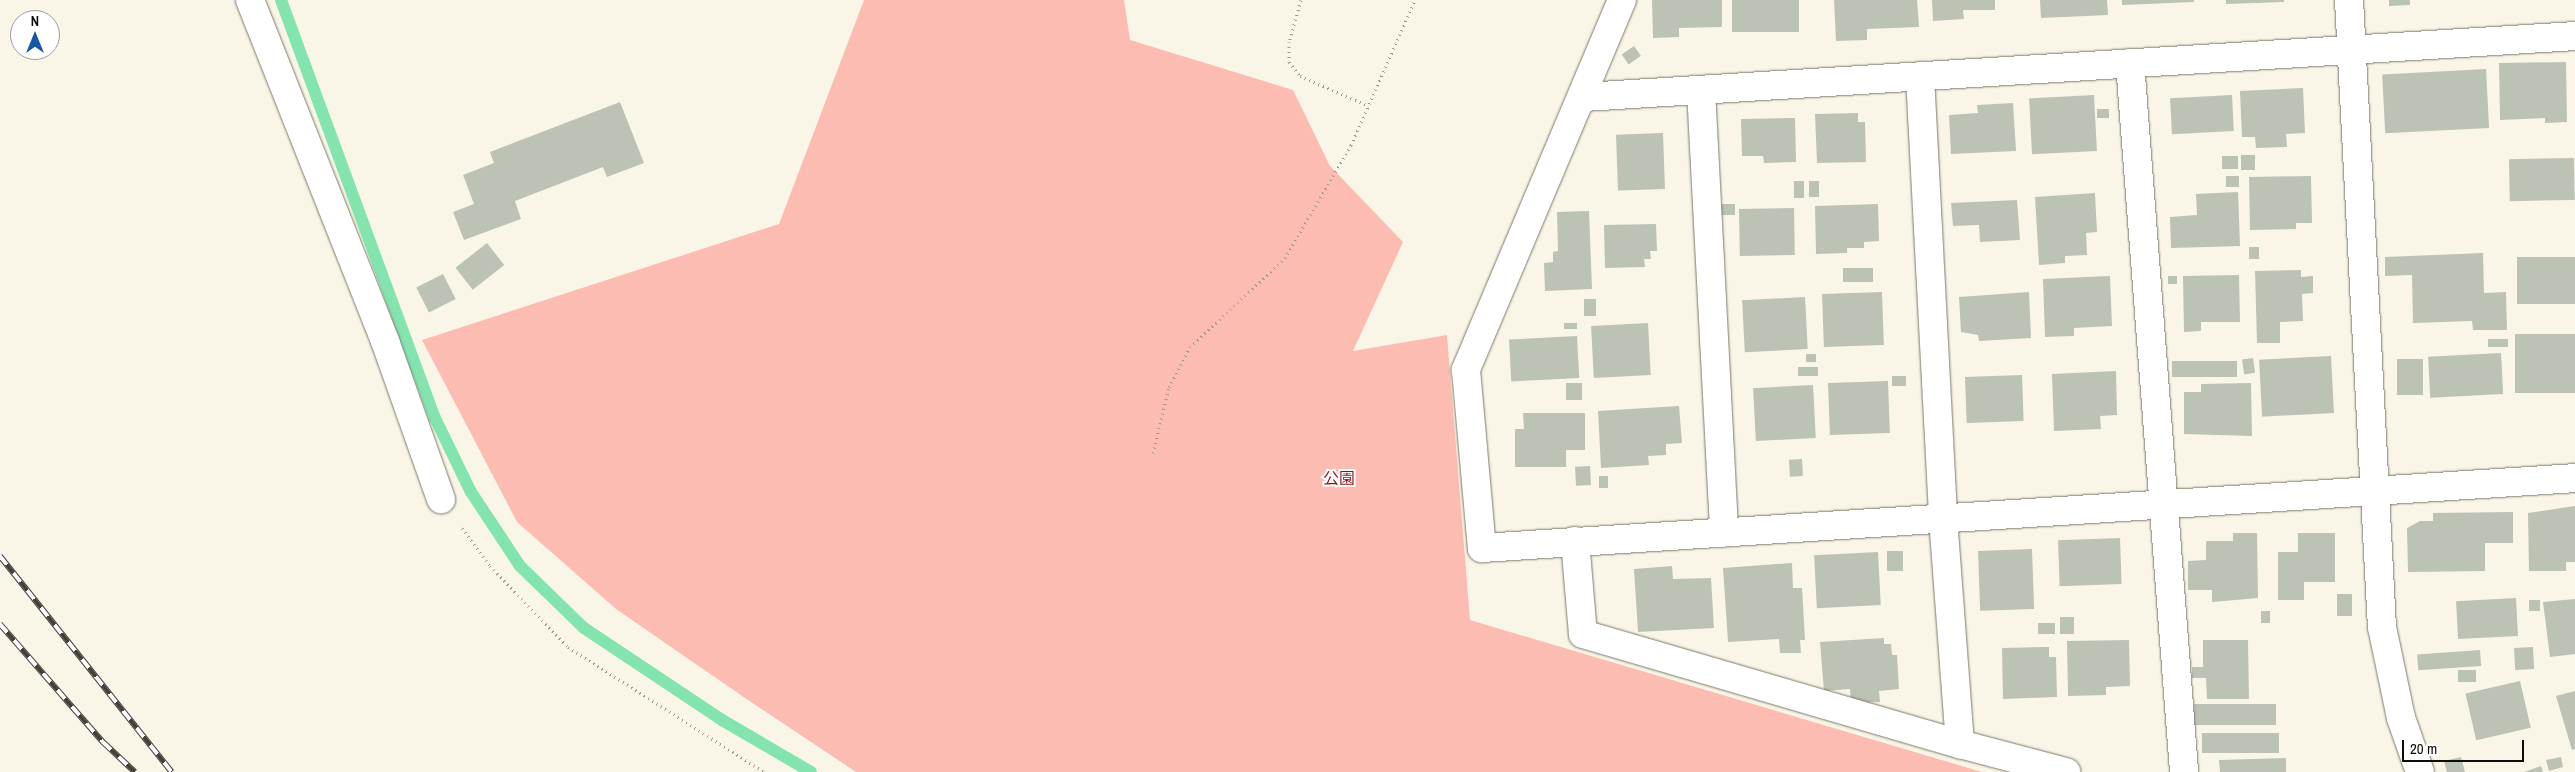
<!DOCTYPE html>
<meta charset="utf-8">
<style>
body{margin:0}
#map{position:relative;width:2575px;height:772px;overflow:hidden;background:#faf6e7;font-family:"Archivo Narrow","Noto Sans JP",sans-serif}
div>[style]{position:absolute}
.green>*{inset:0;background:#fdbcb2}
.stream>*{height:12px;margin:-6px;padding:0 6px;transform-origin:6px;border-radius:6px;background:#83e4af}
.building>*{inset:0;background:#bcc2b4;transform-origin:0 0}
.path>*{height:3px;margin-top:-1.5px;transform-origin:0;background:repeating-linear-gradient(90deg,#9b988e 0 1px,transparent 0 5px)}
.roads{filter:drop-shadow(0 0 1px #7c786b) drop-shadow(0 0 1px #7c786b)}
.minor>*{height:28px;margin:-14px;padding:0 14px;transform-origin:14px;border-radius:14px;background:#fff}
.rail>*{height:5.5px;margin-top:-2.75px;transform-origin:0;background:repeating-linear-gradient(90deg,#fff 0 11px,#43403a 0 22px);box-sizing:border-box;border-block:1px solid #43403a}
span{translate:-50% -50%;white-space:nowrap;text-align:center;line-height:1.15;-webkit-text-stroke:4px #fff;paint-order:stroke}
.park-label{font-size:16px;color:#8a1614}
.north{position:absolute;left:10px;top:10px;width:50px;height:50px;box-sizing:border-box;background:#fff;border:1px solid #9f9e9c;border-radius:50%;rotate:0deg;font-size:14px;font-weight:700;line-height:20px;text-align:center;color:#0e0c08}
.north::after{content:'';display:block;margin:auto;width:18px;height:22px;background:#1556a6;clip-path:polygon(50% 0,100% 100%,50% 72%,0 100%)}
.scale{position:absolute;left:2402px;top:740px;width:122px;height:22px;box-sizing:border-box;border:2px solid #0e0c08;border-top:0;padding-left:6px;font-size:15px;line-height:18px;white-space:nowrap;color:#0e0c08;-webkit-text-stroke:4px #fff;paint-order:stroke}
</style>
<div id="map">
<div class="green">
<div style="clip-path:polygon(864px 0,1124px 0,1130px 40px,1293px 90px,1330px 166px,1403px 242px,1353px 351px,1447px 335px,1470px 620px,1982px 772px,856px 772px,745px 698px,616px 609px,517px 522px,422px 340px,779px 224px)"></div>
</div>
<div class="stream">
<div style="left:281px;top:0;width:445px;rotate:69.8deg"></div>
<div style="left:435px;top:418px;width:82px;rotate:64.1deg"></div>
<div style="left:471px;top:492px;width:89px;rotate:56.5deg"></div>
<div style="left:520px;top:566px;width:89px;rotate:44.1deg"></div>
<div style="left:584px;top:628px;width:166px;rotate:33.7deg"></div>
<div style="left:722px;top:720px;width:103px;rotate:30.3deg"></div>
</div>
<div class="building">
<div style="clip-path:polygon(1652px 0,1722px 0,1722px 27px,1679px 28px,1679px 37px,1653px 38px)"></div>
<div style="left:1732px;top:0;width:67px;height:32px"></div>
<div style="clip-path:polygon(1834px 0,1917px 0,1919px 27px,1867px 29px,1867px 40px,1836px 41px)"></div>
<div style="clip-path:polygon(1932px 0,1995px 0,1995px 10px,1963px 10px,1964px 19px,1933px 21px)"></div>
<div style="clip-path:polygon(2040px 0,2107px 0,2108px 15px,2041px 18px)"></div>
<div style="clip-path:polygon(2122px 0,2194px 0,2194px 2px,2122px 5px)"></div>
<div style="clip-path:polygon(2226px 0,2284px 0,2284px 2px,2226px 4px)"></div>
<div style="clip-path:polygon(2389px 0,2410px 0,2410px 5px,2389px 6px)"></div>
<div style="left:1634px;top:46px;width:12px;height:15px;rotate:55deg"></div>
<div style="clip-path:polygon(2566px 62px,2567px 122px,2545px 123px,2545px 118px,2500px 120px,2499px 63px)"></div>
<div style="left:2486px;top:69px;width:59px;height:104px;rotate:87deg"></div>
<div style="clip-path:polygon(2303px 88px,2305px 133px,2286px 134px,2287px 147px,2256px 148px,2255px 137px,2242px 137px,2240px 91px)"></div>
<div style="left:2094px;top:95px;width:56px;height:65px;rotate:87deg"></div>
<div style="left:2232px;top:95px;width:36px;height:62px;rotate:87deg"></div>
<div style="clip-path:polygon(620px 102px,644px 163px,607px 177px,603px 167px,515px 201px,521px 219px,464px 240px,453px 212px,474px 204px,463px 175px,494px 163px,490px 152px)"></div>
<div style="clip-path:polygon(2013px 103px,2016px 151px,1951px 154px,1949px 115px,1978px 113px,1977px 105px)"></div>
<div style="left:2097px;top:109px;width:12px;height:9px"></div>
<div style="clip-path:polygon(1858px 113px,1858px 122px,1865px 122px,1866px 162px,1817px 163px,1815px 114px)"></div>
<div style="clip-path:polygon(1795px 118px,1796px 162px,1764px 163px,1763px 156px,1742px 156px,1741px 119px)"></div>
<div style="left:1663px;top:133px;width:56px;height:47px;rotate:88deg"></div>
<div style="left:2241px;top:155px;width:14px;height:15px"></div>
<div style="left:2222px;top:156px;width:16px;height:13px"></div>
<div style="left:2574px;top:158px;width:42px;height:65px;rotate:89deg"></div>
<div style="left:2226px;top:176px;width:13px;height:11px"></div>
<div style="clip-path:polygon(2311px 176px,2312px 223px,2296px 223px,2296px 229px,2250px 230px,2249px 177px)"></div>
<div style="left:1794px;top:181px;width:10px;height:17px"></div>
<div style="left:1809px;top:181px;width:10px;height:16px"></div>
<div style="clip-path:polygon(2238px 192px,2240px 246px,2171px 248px,2170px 217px,2197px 215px,2196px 194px)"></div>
<div style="clip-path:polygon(2095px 193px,2097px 232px,2086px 233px,2087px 255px,2065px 256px,2065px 263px,2039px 265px,2035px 197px)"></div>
<div style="clip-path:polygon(2017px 200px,2020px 240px,1980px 242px,1979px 225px,1953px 226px,1951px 203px)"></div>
<div style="left:1720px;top:204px;width:15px;height:11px"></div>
<div style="clip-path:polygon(1878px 204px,1879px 241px,1864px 242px,1864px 248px,1847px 248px,1847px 253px,1816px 254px,1815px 206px)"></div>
<div style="left:1794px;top:208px;width:47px;height:55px;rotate:89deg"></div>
<div style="clip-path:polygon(1589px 211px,1592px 289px,1545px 291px,1544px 263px,1553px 262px,1553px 252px,1558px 251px,1557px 212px)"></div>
<div style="clip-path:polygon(1656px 224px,1657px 251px,1650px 251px,1651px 259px,1644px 259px,1645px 267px,1605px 268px,1604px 225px)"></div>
<div style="left:487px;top:243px;width:28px;height:40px;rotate:52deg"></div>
<div style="left:2249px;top:247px;width:10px;height:12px"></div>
<div style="clip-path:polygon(2483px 253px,2484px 293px,2506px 292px,2507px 330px,2473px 330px,2472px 321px,2413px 323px,2412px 275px,2385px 276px,2385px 257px)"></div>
<div style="left:2575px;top:257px;width:47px;height:58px;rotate:90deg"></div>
<div style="left:1843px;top:268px;width:30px;height:14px"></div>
<div style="clip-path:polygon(2301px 270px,2301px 277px,2313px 276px,2313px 293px,2302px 294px,2303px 321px,2280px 322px,2280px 343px,2257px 343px,2255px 271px)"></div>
<div style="left:443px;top:274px;width:28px;height:30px;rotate:63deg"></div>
<div style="clip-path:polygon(2239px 275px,2240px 322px,2201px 322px,2201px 331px,2184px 332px,2183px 276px)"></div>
<div style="clip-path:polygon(2110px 276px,2112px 326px,2074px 328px,2074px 336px,2045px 337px,2043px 279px)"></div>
<div style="left:2168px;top:276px;width:9px;height:8px"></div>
<div style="left:1882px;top:292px;width:53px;height:60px;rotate:88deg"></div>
<div style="clip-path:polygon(2029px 292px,2031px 338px,1979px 341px,1978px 335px,1961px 332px,1959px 297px)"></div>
<div style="left:1805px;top:297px;width:52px;height:63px;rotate:87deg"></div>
<div style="left:1584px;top:299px;width:12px;height:17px"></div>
<div style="left:1564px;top:323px;width:13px;height:6px"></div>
<div style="left:1648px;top:323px;width:52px;height:57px;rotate:87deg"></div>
<div style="left:2575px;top:334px;width:59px;height:60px;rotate:90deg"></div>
<div style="left:1577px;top:336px;width:42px;height:68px;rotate:87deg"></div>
<div style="left:2488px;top:339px;width:20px;height:8px"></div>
<div style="left:2501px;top:353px;width:41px;height:73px;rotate:87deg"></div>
<div style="left:1806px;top:354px;width:10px;height:8px"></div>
<div style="left:2331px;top:356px;width:57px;height:72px;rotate:87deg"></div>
<div style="left:2253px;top:358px;width:15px;height:11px;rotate:82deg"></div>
<div style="left:2423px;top:359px;width:36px;height:26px;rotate:90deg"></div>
<div style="left:2237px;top:361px;width:16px;height:65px;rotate:90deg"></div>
<div style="left:1798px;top:367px;width:20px;height:9px"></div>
<div style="clip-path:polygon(2116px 371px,2117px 415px,2100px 416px,2101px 429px,2054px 431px,2052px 374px)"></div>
<div style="left:2022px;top:375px;width:46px;height:57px;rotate:88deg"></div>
<div style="left:1892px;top:376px;width:14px;height:10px"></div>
<div style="left:1888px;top:381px;width:52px;height:60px;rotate:88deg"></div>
<div style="left:1566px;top:383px;width:16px;height:17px"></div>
<div style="clip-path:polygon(2251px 383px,2252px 436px,2184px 434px,2184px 392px,2201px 392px,2201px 384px)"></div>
<div style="left:1813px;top:385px;width:53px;height:60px;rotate:87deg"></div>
<div style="clip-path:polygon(1679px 406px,1682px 443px,1666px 444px,1666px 455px,1648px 456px,1649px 465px,1601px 468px,1598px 411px)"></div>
<div style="clip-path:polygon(1523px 413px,1585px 413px,1585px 450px,1566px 450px,1566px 467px,1515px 467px,1515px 429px,1524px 429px)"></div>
<div style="left:1802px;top:459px;width:17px;height:13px;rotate:87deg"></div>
<div style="left:1590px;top:466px;width:19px;height:15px;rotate:87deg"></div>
<div style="left:1599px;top:476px;width:9px;height:12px"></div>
<div style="clip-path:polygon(2575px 506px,2575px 562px,2566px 562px,2566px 571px,2529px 571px,2528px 513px)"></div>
<div style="clip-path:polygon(2513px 512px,2513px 543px,2485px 543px,2485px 571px,2408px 572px,2407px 528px,2420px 521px,2433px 521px,2433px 513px)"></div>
<div style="clip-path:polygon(2233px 533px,2257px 533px,2258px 598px,2212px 602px,2212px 590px,2188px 590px,2188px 561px,2206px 560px,2206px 541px,2233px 541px)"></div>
<div style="clip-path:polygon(2298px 533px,2335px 533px,2335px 582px,2304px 582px,2304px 600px,2278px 600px,2278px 552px,2298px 552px)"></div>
<div style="left:2120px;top:538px;width:46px;height:62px;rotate:88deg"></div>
<div style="left:2032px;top:549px;width:60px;height:54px;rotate:88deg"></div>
<div style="left:1887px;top:551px;width:16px;height:20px"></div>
<div style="left:1878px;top:552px;width:53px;height:64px;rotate:87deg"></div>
<div style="clip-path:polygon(1792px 563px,1793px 588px,1802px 588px,1805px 640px,1800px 640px,1801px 653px,1780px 653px,1779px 639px,1728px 642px,1723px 568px)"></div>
<div style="clip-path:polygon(1672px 566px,1673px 579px,1711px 578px,1714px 628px,1638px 632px,1634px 569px)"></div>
<div style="left:2337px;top:594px;width:15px;height:22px"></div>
<div style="left:2516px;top:598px;width:38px;height:60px;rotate:87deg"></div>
<div style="clip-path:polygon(2575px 599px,2575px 654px,2550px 657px,2543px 602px)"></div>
<div style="left:2540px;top:600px;width:11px;height:11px;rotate:90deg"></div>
<div style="left:2261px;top:611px;width:9px;height:12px"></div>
<div style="left:2060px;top:617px;width:14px;height:17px"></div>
<div style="left:2038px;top:623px;width:17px;height:11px"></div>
<div style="clip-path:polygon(1884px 638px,1884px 644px,1891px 644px,1892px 655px,1897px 655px,1899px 689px,1879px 691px,1880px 702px,1851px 703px,1850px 689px,1824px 691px,1820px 642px)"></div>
<div style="clip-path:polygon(2129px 640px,2130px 686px,2106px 687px,2106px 695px,2068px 696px,2067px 641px)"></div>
<div style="clip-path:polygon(2203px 640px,2248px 640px,2249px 699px,2207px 699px,2206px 678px,2192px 678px,2192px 667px,2203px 667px)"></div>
<div style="clip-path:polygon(2049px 647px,2049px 657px,2056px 657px,2057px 697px,2003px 699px,2002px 648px)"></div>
<div style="left:2533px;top:647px;width:22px;height:19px;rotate:87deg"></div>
<div style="left:2480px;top:650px;width:16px;height:63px;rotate:86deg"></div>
<div style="left:2458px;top:670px;width:18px;height:12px"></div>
<div style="left:2520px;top:681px;width:48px;height:56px;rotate:77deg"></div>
<div style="clip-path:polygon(2575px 691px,2575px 749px,2572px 750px,2556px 696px)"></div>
<div style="left:2276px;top:704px;width:21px;height:82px;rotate:90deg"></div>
<div style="left:2202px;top:733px;width:77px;height:20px"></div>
<div style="clip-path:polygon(2461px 757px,2465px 772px,2447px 772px,2444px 761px)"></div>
<div style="clip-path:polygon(2561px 757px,2563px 767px,2549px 771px,2546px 760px)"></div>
<div style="clip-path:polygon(2286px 758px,2286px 772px,2220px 772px,2219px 760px)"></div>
<div style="clip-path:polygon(2541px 766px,2543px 772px,2524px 772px)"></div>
</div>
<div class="path">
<div style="left:1301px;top:0;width:44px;rotate:105.9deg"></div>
<div style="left:1289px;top:42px;width:20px;rotate:90deg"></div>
<div style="left:1289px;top:62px;width:18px;rotate:52deg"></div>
<div style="left:1300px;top:76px;width:75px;rotate:23.5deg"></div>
<div style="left:1153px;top:453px;width:68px;rotate:-76.4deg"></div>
<div style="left:1169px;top:387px;width:45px;rotate:-62.3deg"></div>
<div style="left:1190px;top:347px;width:130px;rotate:-43.1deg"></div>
<div style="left:1285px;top:258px;width:131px;rotate:-59.7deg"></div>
<div style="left:1351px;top:145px;width:158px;rotate:-66.2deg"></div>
<div style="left:462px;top:528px;width:47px;rotate:53.6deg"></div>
<div style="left:490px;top:566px;width:112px;rotate:46.1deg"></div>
<div style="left:568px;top:647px;width:232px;rotate:32.5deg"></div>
</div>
<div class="roads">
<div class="minor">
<div style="left:250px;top:0;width:367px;rotate:68.4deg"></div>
<div style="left:385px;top:341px;width:168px;rotate:70.5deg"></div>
<div style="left:1622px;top:0;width:402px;rotate:112.9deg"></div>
<div style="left:1466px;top:370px;width:179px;rotate:84.9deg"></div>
<div style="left:1482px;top:548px;width:1095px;rotate:-3.66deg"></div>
<div style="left:2349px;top:0;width:628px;rotate:86.99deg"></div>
<div style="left:2382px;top:627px;width:93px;rotate:78.2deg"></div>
<div style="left:2401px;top:718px;width:57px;rotate:70.6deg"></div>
<div style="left:2130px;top:63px;width:711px;rotate:85.64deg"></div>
<div style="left:1920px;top:76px;width:443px;rotate:87deg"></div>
<div style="left:1943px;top:518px;width:227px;rotate:85.7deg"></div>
<div style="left:1960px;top:744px;width:110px;rotate:14.8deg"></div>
<div style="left:1701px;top:90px;width:443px;rotate:87deg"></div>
<div style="left:1584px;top:97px;width:993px;rotate:-3.52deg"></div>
<div style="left:1575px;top:541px;width:93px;rotate:85.1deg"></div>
<div style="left:1583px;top:634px;width:393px;rotate:16.3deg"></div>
</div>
</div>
<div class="rail">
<div style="left:0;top:556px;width:276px;rotate:51.5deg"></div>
<div style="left:0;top:624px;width:157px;rotate:48.9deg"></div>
<div style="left:103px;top:742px;width:44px;rotate:43.2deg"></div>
</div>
<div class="park-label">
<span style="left:1339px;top:478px">公園</span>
</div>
<div class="north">N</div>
<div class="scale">20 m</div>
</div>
